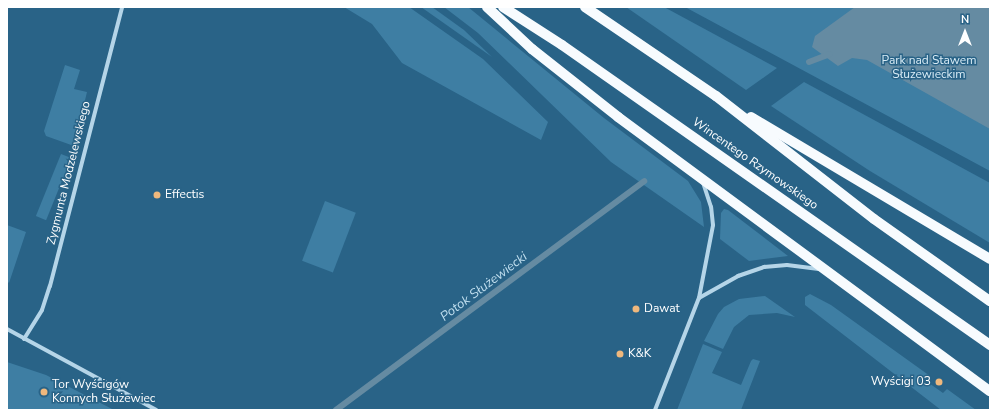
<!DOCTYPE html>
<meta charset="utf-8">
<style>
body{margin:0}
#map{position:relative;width:997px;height:417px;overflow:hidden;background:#296387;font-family:"Nunito Sans",sans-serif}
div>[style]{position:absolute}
.green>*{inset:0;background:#3e7ea3;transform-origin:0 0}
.water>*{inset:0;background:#658ba2}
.stream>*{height:6px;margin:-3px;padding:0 3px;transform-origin:3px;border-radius:3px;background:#658ba2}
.street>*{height:4px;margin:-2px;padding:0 2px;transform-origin:2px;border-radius:2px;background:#b5d5e8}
.primary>*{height:10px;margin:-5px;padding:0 5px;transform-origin:5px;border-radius:5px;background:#f7fbfe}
.dots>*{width:11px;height:11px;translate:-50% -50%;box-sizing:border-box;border:2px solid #296387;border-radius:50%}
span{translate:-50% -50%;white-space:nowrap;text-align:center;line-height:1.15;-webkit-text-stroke:3px #296387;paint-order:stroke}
.park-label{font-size:12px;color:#d9ecf6}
.street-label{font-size:12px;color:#fff}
.poi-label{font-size:12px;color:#fff}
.left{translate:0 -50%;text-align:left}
.right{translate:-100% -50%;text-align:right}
.water-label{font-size:13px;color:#c1dfef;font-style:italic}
.frame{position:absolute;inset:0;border:8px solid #fff;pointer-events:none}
.north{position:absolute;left:945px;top:12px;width:40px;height:40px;-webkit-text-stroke:3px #296387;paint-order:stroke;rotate:0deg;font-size:11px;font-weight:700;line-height:16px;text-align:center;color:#fff}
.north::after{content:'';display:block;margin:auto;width:14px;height:18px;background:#fff;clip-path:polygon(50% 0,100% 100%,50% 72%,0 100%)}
</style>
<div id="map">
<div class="green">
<div style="clip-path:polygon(344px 7px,409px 7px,483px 59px,548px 122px,541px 140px,402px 63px,372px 24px)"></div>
<div style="clip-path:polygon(421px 7px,432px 7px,464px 30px,492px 57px)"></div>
<div style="clip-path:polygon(444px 7px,468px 7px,604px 118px,688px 181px,701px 202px,704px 227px,611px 162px,478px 33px)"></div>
<div style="clip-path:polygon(626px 7px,664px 7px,777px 68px,746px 90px)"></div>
<div style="clip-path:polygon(685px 7px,990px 7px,990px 171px,860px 101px)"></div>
<div style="clip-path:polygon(65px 65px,80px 70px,74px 89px,87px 92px,74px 146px,46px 136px,44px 131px)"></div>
<div style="clip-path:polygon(804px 82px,990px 183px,990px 243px,870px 171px,771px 106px)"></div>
<div style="left:61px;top:154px;width:11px;height:67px;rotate:22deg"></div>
<div style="left:325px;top:201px;width:33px;height:64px;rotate:21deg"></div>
<div style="clip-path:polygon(724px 209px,728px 210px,788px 256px,749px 261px,720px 239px,721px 213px)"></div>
<div style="clip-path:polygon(7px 225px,26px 232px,9px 283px,7px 281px)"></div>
<div style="clip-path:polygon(810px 294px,831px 305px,930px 376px,926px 381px,943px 393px,947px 389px,976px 410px,941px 410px,805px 305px,805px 297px)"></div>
<div style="clip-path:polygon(765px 296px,795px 317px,777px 313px,749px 315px,734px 327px,723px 349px,704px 341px,718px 314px,724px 307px,739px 299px)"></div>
<div style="clip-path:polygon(703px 344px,722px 352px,712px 373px,741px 385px,751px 361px,753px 359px,760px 361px,741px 410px,677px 410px)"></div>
<div style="clip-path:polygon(7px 362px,46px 375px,114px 410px,7px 410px)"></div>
</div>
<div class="water">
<div style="clip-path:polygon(855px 7px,990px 7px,990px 129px,867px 60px,852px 58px,838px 66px,812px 47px,815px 36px)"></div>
</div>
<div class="stream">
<div style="left:809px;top:62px;width:22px;rotate:-21deg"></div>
<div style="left:336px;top:410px;width:384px;rotate:-36.6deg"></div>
</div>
<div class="street">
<div style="left:699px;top:298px;width:45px;rotate:-29.4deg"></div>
<div style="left:738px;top:276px;width:28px;rotate:-19deg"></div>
<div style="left:764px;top:267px;width:23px;rotate:-5deg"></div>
<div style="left:787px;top:265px;width:32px;rotate:7deg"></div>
<div style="left:7px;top:329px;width:170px;rotate:28.5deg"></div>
<div style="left:24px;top:339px;width:34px;rotate:-58deg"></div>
<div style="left:42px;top:310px;width:25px;rotate:-72deg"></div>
<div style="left:50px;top:286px;width:288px;rotate:-75.5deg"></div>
<div style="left:655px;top:410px;width:120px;rotate:-68.6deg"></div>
<div style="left:699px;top:298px;width:74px;rotate:-79.1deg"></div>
<div style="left:713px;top:225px;width:18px;rotate:-96deg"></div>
<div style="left:711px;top:207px;width:26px;rotate:-108deg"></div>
</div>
<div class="primary">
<div style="left:487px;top:7px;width:62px;rotate:43deg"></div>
<div style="left:532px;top:49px;width:110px;rotate:38.3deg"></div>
<div style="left:618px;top:117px;width:462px;rotate:36.4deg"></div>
<div style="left:503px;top:7px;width:70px;rotate:32.8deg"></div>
<div style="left:562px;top:45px;width:523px;rotate:35.03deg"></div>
<div style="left:585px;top:7px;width:158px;rotate:34.2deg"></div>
<div style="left:716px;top:96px;width:200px;rotate:37.9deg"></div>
<div style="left:874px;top:219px;width:142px;rotate:35.3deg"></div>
<div style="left:751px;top:117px;width:278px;rotate:30.7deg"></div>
</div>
<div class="dots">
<div style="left:157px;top:195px;background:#efb87d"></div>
<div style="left:636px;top:309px;background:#efb87d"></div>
<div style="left:620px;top:354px;background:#efb87d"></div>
<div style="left:939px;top:382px;background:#efb87d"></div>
<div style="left:44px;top:392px;background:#efb87d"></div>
</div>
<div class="park-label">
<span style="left:929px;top:68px">Park nad Stawem<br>Służewieckim</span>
</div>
<div class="street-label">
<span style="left:755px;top:164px;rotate:35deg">Wincentego Rzymowskiego</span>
<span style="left:69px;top:173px;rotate:-76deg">Zygmunta Modzelewskiego</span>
</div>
<div class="poi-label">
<span class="left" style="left:165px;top:195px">Effectis</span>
<span class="left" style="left:644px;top:309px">Dawat</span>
<span class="left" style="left:628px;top:354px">K&amp;K</span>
<span class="right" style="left:931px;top:382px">Wyścigi 03</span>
<span class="left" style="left:52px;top:392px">Tor Wyścigów<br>Konnych Służewiec</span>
</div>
<div class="water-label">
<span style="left:484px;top:287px;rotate:-37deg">Potok Służewiecki</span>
</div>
<div class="frame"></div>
<div class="north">N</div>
</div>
